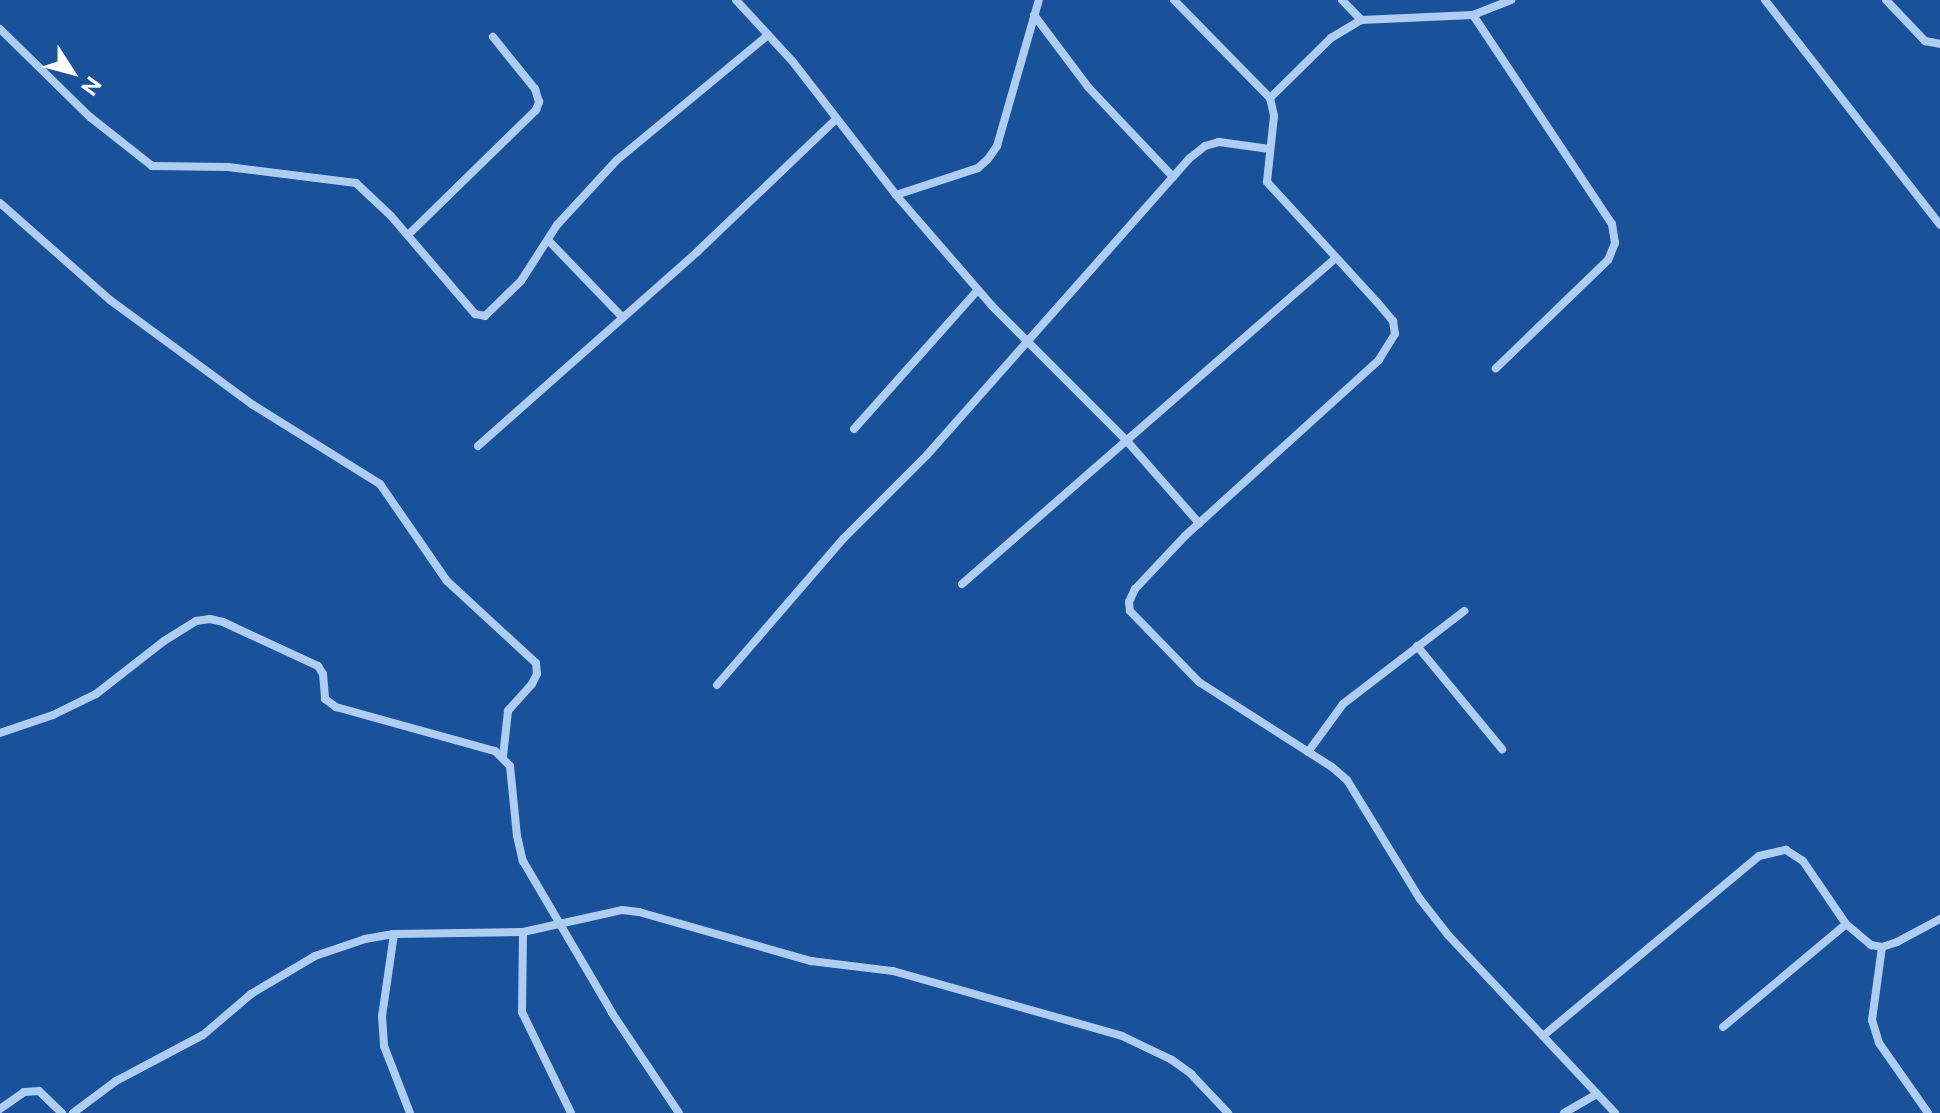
<!DOCTYPE html>
<style>
body{margin:0}
#map{position:relative;width:1940px;height:1113px;overflow:hidden;background:#19529b;font-family:"Public Sans",sans-serif}
div>[style]{position:absolute}
.minor>*{height:8px;margin:-4px;padding:0 4px;transform-origin:4px;border-radius:4px;background:#afcdf1}
span{translate:-50% -50%;white-space:nowrap;text-align:center;line-height:1.15;-webkit-text-stroke:6px #19529b;paint-order:stroke}
.north{position:absolute;left:32px;top:32px;width:80px;height:80px;-webkit-text-stroke:6px #19529b;paint-order:stroke;rotate:126deg;font-size:22px;font-weight:700;line-height:32px;text-align:center;color:#fff}
.north::after{content:'';display:block;margin:auto;width:28px;height:36px;background:#fff;clip-path:polygon(50% 0,100% 100%,50% 72%,0 100%)}
</style>
<div id="map">
<div class="minor">
<div style="left:736px;top:0;width:84px;rotate:47.4deg"></div>
<div style="left:793px;top:62px;width:168px;rotate:52.2deg"></div>
<div style="left:896px;top:195px;width:86px;rotate:-18.2deg"></div>
<div style="left:978px;top:168px;width:13px;rotate:-42deg"></div>
<div style="left:988px;top:159px;width:16px;rotate:-55deg"></div>
<div style="left:997px;top:146px;width:152px;rotate:-74deg"></div>
<div style="left:1174px;top:0;width:137px;rotate:45.6deg"></div>
<div style="left:1270px;top:98px;width:18px;rotate:77deg"></div>
<div style="left:1274px;top:116px;width:66px;rotate:96.1deg"></div>
<div style="left:1267px;top:182px;width:163px;rotate:47.5deg"></div>
<div style="left:1377px;top:302px;width:25px;rotate:50deg"></div>
<div style="left:1393px;top:321px;width:13px;rotate:81deg"></div>
<div style="left:1395px;top:334px;width:31px;rotate:122deg"></div>
<div style="left:1379px;top:360px;width:262px;rotate:137.8deg"></div>
<div style="left:1185px;top:536px;width:73px;rotate:133.3deg"></div>
<div style="left:1135px;top:589px;width:14px;rotate:115deg"></div>
<div style="left:1129px;top:602px;width:9px;rotate:84deg"></div>
<div style="left:1130px;top:611px;width:99px;rotate:45.8deg"></div>
<div style="left:1199px;top:682px;width:158px;rotate:32.6deg"></div>
<div style="left:1332px;top:767px;width:20px;rotate:41deg"></div>
<div style="left:1347px;top:780px;width:140px;rotate:58.5deg"></div>
<div style="left:1420px;top:899px;width:46px;rotate:52.1deg"></div>
<div style="left:1448px;top:935px;width:244px;rotate:46.8deg"></div>
<div style="left:1342px;top:0;width:28px;rotate:46deg"></div>
<div style="left:1765px;top:0;width:285px;rotate:52.1deg"></div>
<div style="left:1886px;top:0;width:57px;rotate:46.4deg"></div>
<div style="left:1925px;top:41px;width:15px;rotate:11deg"></div>
<div style="left:1034px;top:15px;width:90px;rotate:53.1deg"></div>
<div style="left:1088px;top:87px;width:124px;rotate:46.6deg"></div>
<div style="left:1473px;top:15px;width:251px;rotate:56.4deg"></div>
<div style="left:1612px;top:224px;width:19px;rotate:81deg"></div>
<div style="left:1615px;top:243px;width:18px;rotate:112deg"></div>
<div style="left:1608px;top:260px;width:156px;rotate:136deg"></div>
<div style="left:0;top:29px;width:126px;rotate:44.4deg"></div>
<div style="left:90px;top:117px;width:79px;rotate:38.3deg"></div>
<div style="left:152px;top:166px;width:76px;rotate:0.8deg"></div>
<div style="left:228px;top:167px;width:129px;rotate:7.1deg"></div>
<div style="left:356px;top:183px;width:48px;rotate:43.3deg"></div>
<div style="left:391px;top:216px;width:129px;rotate:49.4deg"></div>
<div style="left:475px;top:314px;width:10px;rotate:11deg"></div>
<div style="left:485px;top:316px;width:50px;rotate:-44.2deg"></div>
<div style="left:521px;top:281px;width:67px;rotate:-57.3deg"></div>
<div style="left:557px;top:225px;width:88px;rotate:-47.3deg"></div>
<div style="left:617px;top:160px;width:196px;rotate:-39.6deg"></div>
<div style="left:1270px;top:98px;width:86px;rotate:-44.5deg"></div>
<div style="left:1331px;top:38px;width:35px;rotate:-31deg"></div>
<div style="left:1361px;top:20px;width:112px;rotate:-2.6deg"></div>
<div style="left:1473px;top:15px;width:41px;rotate:-21.5deg"></div>
<div style="left:896px;top:195px;width:147px;rotate:49.1deg"></div>
<div style="left:992px;top:306px;width:190px;rotate:45deg"></div>
<div style="left:1126px;top:440px;width:111px;rotate:48.7deg"></div>
<div style="left:0;top:203px;width:147px;rotate:41.4deg"></div>
<div style="left:110px;top:300px;width:177px;rotate:36.3deg"></div>
<div style="left:253px;top:405px;width:150px;rotate:31.9deg"></div>
<div style="left:380px;top:484px;width:118px;rotate:55.4deg"></div>
<div style="left:447px;top:581px;width:121px;rotate:42.7deg"></div>
<div style="left:536px;top:663px;width:11px;rotate:85deg"></div>
<div style="left:537px;top:674px;width:11px;rotate:117deg"></div>
<div style="left:532px;top:684px;width:36px;rotate:132deg"></div>
<div style="left:508px;top:711px;width:45px;rotate:96.3deg"></div>
<div style="left:408px;top:235px;width:179px;rotate:-44.3deg"></div>
<div style="left:536px;top:110px;width:9px;rotate:-69deg"></div>
<div style="left:539px;top:102px;width:14px;rotate:-107deg"></div>
<div style="left:535px;top:89px;width:67px;rotate:-128.9deg"></div>
<div style="left:548px;top:240px;width:108px;rotate:46.1deg"></div>
<div style="left:854px;top:429px;width:186px;rotate:-48.3deg"></div>
<div style="left:478px;top:446px;width:293px;rotate:-41.5deg"></div>
<div style="left:697px;top:252px;width:192px;rotate:-43.7deg"></div>
<div style="left:962px;top:584px;width:496px;rotate:-41.1deg"></div>
<div style="left:1417px;top:646px;width:134px;rotate:50.5deg"></div>
<div style="left:717px;top:685px;width:194px;rotate:-49.2deg"></div>
<div style="left:844px;top:538px;width:117px;rotate:-45deg"></div>
<div style="left:927px;top:455px;width:397px;rotate:-48.5deg"></div>
<div style="left:1190px;top:158px;width:19px;rotate:-39deg"></div>
<div style="left:1205px;top:146px;width:15px;rotate:-16deg"></div>
<div style="left:1219px;top:142px;width:51px;rotate:7.8deg"></div>
<div style="left:0;top:733px;width:56px;rotate:-18.8deg"></div>
<div style="left:53px;top:715px;width:48px;rotate:-26deg"></div>
<div style="left:96px;top:694px;width:86px;rotate:-37.9deg"></div>
<div style="left:164px;top:641px;width:38px;rotate:-32deg"></div>
<div style="left:196px;top:621px;width:14px;rotate:-8deg"></div>
<div style="left:210px;top:619px;width:13px;rotate:13deg"></div>
<div style="left:223px;top:622px;width:105px;rotate:24.9deg"></div>
<div style="left:318px;top:666px;width:9px;rotate:58deg"></div>
<div style="left:323px;top:674px;width:25px;rotate:85deg"></div>
<div style="left:325px;top:699px;width:14px;rotate:36deg"></div>
<div style="left:336px;top:707px;width:165px;rotate:15.5deg"></div>
<div style="left:495px;top:751px;width:21px;rotate:45deg"></div>
<div style="left:510px;top:766px;width:70px;rotate:84.3deg"></div>
<div style="left:517px;top:836px;width:26px;rotate:77deg"></div>
<div style="left:523px;top:861px;width:176px;rotate:59.6deg"></div>
<div style="left:612px;top:1013px;width:120px;rotate:56.2deg"></div>
<div style="left:1308px;top:752px;width:59px;rotate:-53.9deg"></div>
<div style="left:1343px;top:704px;width:153px;rotate:-37.5deg"></div>
<div style="left:523px;top:932px;width:80px;rotate:90.7deg"></div>
<div style="left:522px;top:1012px;width:112px;rotate:64.1deg"></div>
<div style="left:394px;top:934px;width:83px;rotate:98.3deg"></div>
<div style="left:382px;top:1016px;width:30px;rotate:86deg"></div>
<div style="left:384px;top:1046px;width:72px;rotate:68.8deg"></div>
<div style="left:1882px;top:947px;width:74px;rotate:97.8deg"></div>
<div style="left:1872px;top:1020px;width:24px;rotate:73deg"></div>
<div style="left:1879px;top:1043px;width:85px;rotate:55deg"></div>
<div style="left:1723px;top:1027px;width:160px;rotate:-39.9deg"></div>
<div style="left:1543px;top:1036px;width:281px;rotate:-39.8deg"></div>
<div style="left:1759px;top:856px;width:28px;rotate:-13deg"></div>
<div style="left:1786px;top:850px;width:20px;rotate:33deg"></div>
<div style="left:1803px;top:861px;width:76px;rotate:55.7deg"></div>
<div style="left:1846px;top:924px;width:33px;rotate:40deg"></div>
<div style="left:1871px;top:945px;width:11px;rotate:10deg"></div>
<div style="left:1882px;top:947px;width:16px;rotate:-18deg"></div>
<div style="left:1897px;top:942px;width:49px;rotate:-28.1deg"></div>
<div style="left:0;top:1109px;width:29px;rotate:-35deg"></div>
<div style="left:24px;top:1092px;width:15px;rotate:-4deg"></div>
<div style="left:39px;top:1091px;width:32px;rotate:44deg"></div>
<div style="left:73px;top:1113px;width:54px;rotate:-36.7deg"></div>
<div style="left:116px;top:1081px;width:98px;rotate:-27.9deg"></div>
<div style="left:203px;top:1035px;width:63px;rotate:-40.5deg"></div>
<div style="left:251px;top:994px;width:74px;rotate:-30.7deg"></div>
<div style="left:315px;top:956px;width:53px;rotate:-18.8deg"></div>
<div style="left:365px;top:939px;width:29px;rotate:-10deg"></div>
<div style="left:394px;top:934px;width:129px;rotate:-0.9deg"></div>
<div style="left:523px;top:932px;width:101px;rotate:-12.5deg"></div>
<div style="left:622px;top:910px;width:17px;rotate:7deg"></div>
<div style="left:639px;top:912px;width:179px;rotate:15.9deg"></div>
<div style="left:811px;top:961px;width:83px;rotate:7deg"></div>
<div style="left:893px;top:971px;width:238px;rotate:15.8deg"></div>
<div style="left:1122px;top:1036px;width:55px;rotate:25.6deg"></div>
<div style="left:1172px;top:1060px;width:24px;rotate:36deg"></div>
<div style="left:1191px;top:1074px;width:54px;rotate:46.5deg"></div>
<div style="left:1564px;top:1113px;width:38px;rotate:-30deg"></div>
</div>
<div class="north">N</div>
</div>
